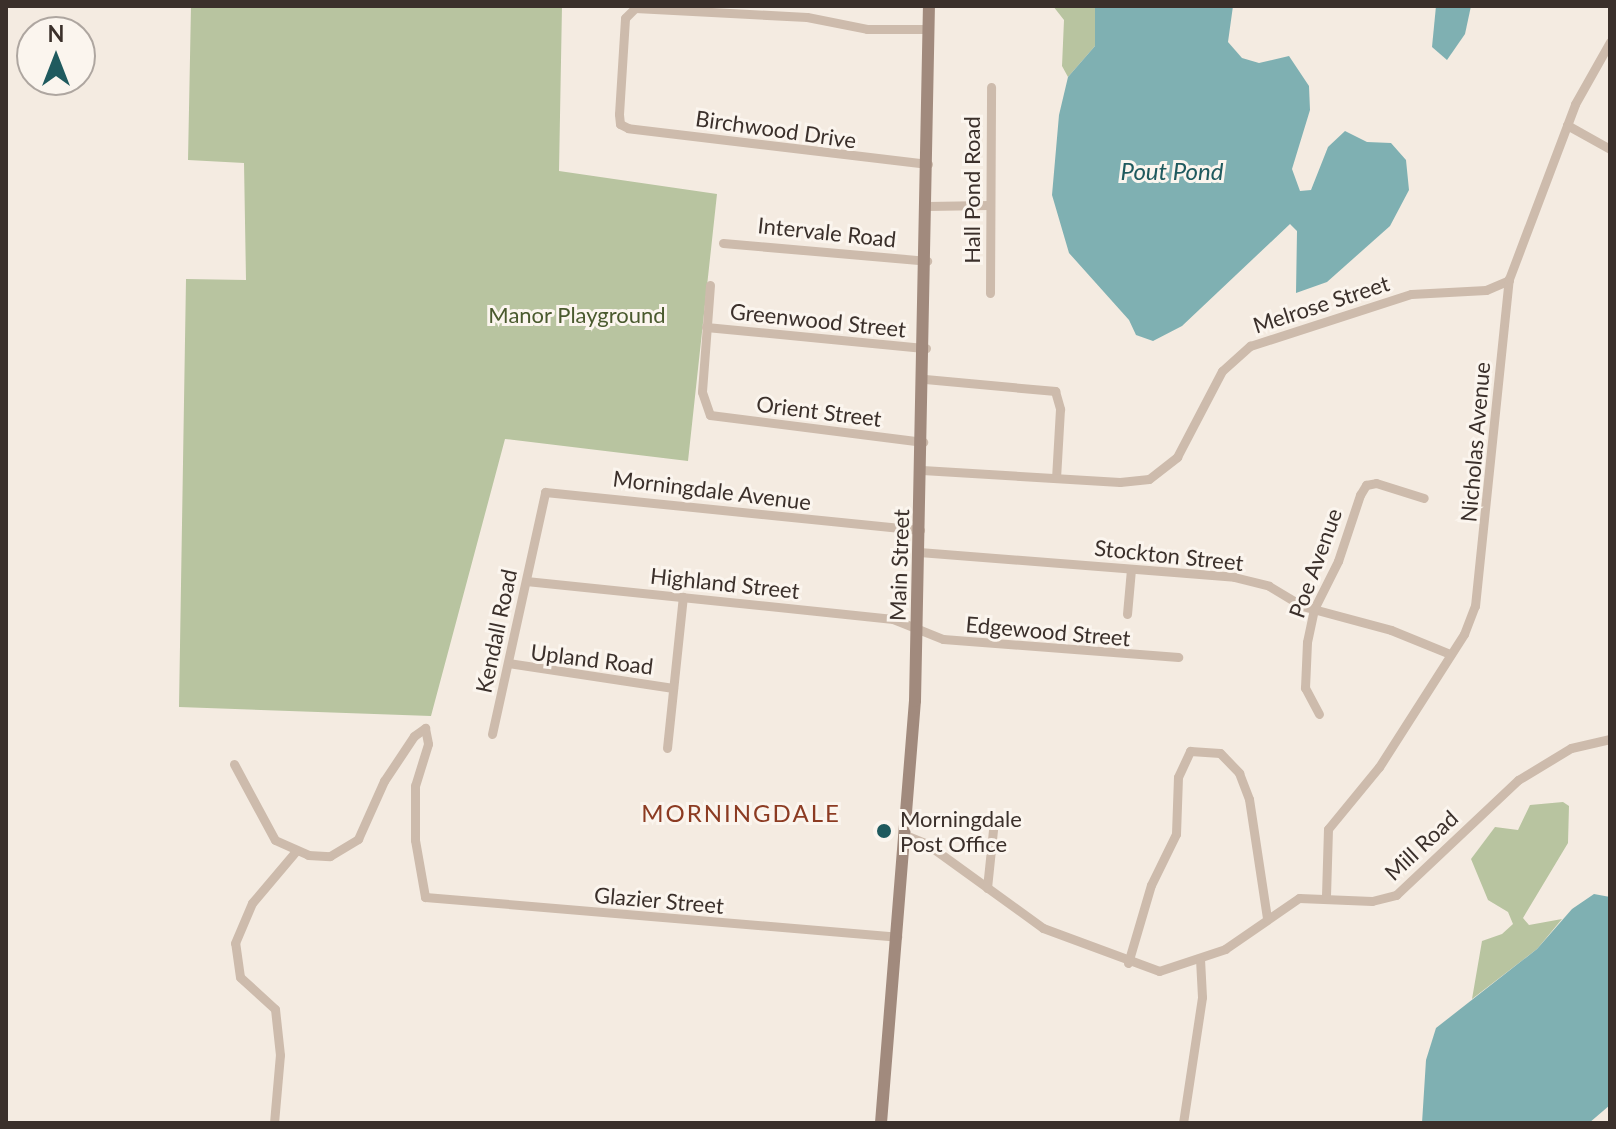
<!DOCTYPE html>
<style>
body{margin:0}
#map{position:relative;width:1616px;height:1129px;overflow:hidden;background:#f4ebe1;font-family:Lato,sans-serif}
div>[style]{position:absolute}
.green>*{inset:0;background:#b8c4a0}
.water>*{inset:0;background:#7fb0b2}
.street>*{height:9px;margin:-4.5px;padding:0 4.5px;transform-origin:4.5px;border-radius:4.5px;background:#cdbbac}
.secondary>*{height:12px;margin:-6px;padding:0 6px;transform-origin:6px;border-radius:6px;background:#a18a7d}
.dots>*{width:22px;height:22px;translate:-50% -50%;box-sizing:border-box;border:4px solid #fbf5ee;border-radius:50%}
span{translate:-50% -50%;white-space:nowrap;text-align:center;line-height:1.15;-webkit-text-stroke:6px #fbf5ee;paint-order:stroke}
.street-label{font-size:22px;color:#3b302b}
.park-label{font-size:22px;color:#4a5a2e}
.poi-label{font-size:22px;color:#3b302b}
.left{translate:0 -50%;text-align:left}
.water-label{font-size:24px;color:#1f5a5e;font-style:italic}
.neighbourhood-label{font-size:24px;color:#8c3b22;letter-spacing:2px}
.frame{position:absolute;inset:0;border:8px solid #3b302b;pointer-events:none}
.north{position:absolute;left:16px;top:16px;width:80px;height:80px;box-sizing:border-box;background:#fbf5ee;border:2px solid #aea6a0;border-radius:50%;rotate:0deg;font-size:22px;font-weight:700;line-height:32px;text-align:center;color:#3b302b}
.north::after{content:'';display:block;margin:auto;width:28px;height:36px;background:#1f5a5e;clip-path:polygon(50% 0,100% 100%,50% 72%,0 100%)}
</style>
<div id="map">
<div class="green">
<div style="clip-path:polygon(191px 6px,562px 6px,559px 171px,717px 194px,688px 461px,505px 439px,431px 716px,179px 707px,186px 279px,246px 280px,244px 163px,188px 160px)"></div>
<div style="clip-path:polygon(1053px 6px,1095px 6px,1095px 46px,1068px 77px,1062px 66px,1064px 20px)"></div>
<div style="clip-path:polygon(1563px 802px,1569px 806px,1568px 843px,1523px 918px,1529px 925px,1562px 919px,1537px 949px,1472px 999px,1482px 941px,1502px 934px,1513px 924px,1508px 912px,1488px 900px,1471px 859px,1495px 827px,1518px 830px,1530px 805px)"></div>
</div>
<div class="water">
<div style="clip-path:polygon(1095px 6px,1233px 6px,1228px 42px,1242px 58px,1259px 63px,1289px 56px,1309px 86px,1310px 110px,1292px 169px,1300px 191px,1311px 190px,1328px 147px,1345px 131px,1367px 142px,1391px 143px,1406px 160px,1409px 190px,1390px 226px,1327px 282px,1296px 293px,1297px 231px,1290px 224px,1182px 326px,1153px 341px,1136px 335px,1129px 320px,1069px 253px,1052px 195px,1059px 115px,1068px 77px,1095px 46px)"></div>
<div style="clip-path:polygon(1436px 6px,1471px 6px,1465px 34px,1447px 60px,1432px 47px)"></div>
<div style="clip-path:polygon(1594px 894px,1610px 897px,1610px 1105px,1589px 1123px,1422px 1123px,1426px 1060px,1436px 1028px,1537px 949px,1572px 909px)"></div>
</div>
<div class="street">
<div style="left:1567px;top:125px;width:49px;rotate:29.2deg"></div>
<div style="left:928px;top:164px;width:302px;rotate:-173.2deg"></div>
<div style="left:628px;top:128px;width:9px;rotate:-153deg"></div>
<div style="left:620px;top:124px;width:10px;rotate:-96deg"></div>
<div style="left:619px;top:114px;width:96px;rotate:-86.4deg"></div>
<div style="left:625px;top:18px;width:14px;rotate:-45deg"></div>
<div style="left:635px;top:8px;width:172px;rotate:3deg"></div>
<div style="left:807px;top:17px;width:61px;rotate:11.3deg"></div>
<div style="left:867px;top:29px;width:62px"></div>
<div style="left:927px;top:206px;width:61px;rotate:-0.9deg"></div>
<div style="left:723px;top:243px;width:205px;rotate:5deg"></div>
<div style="left:710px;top:285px;width:107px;rotate:94.3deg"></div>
<div style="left:702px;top:392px;width:24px;rotate:71deg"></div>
<div style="left:710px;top:415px;width:215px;rotate:7.2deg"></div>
<div style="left:990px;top:293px;width:206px;rotate:-89.7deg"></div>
<div style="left:706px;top:327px;width:221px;rotate:5.5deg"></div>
<div style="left:925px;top:379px;width:131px;rotate:5.3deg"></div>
<div style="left:1055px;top:391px;width:19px;rotate:74deg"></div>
<div style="left:1060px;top:409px;width:69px;rotate:93.3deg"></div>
<div style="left:922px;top:470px;width:198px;rotate:3.5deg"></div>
<div style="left:1120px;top:482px;width:29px;rotate:-6deg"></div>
<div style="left:1149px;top:479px;width:36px;rotate:-38deg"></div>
<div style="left:1177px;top:457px;width:97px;rotate:-62.4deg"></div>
<div style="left:1222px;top:371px;width:38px;rotate:-42deg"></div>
<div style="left:1250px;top:346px;width:169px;rotate:-17.9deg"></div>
<div style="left:1411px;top:294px;width:75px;rotate:-3.1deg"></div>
<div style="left:1486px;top:290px;width:25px;rotate:-23deg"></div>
<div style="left:919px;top:552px;width:316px;rotate:4.5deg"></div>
<div style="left:1234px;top:577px;width:36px;rotate:14deg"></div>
<div style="left:1269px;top:586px;width:39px;rotate:31deg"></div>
<div style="left:1302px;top:606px;width:92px;rotate:15.1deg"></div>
<div style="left:1391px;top:630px;width:64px;rotate:22.1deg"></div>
<div style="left:526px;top:581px;width:369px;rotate:5.9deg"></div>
<div style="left:893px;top:619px;width:54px;rotate:21.8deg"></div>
<div style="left:943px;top:639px;width:236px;rotate:4.4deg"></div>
<div style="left:1127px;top:614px;width:45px;rotate:-84.9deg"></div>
<div style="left:508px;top:663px;width:167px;rotate:8.6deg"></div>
<div style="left:1319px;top:714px;width:30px;rotate:-118deg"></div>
<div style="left:1305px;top:688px;width:46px;rotate:-87.5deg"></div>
<div style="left:1307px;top:642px;width:34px;rotate:-78deg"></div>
<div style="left:1314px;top:609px;width:54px;rotate:-63.4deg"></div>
<div style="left:1338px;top:561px;width:70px;rotate:-71.6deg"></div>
<div style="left:1360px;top:495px;width:12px;rotate:-59deg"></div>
<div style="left:1366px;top:485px;width:10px;rotate:-11deg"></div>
<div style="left:1376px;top:483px;width:50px;rotate:17.4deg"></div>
<div style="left:492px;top:734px;width:248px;rotate:-77.6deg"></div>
<div style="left:545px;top:492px;width:377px;rotate:5.8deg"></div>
<div style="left:667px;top:748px;width:152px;rotate:-84deg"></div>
<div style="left:234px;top:764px;width:86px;rotate:61.7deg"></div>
<div style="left:275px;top:840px;width:36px;rotate:24deg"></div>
<div style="left:308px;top:855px;width:22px;rotate:3deg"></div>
<div style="left:330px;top:856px;width:33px;rotate:-31deg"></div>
<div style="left:358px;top:839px;width:64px;rotate:-65.9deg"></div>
<div style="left:384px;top:781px;width:54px;rotate:-56.3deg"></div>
<div style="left:414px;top:736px;width:14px;rotate:-36deg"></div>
<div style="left:425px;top:728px;width:16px;rotate:79deg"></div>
<div style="left:428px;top:744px;width:44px;rotate:107.2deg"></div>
<div style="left:415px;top:786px;width:54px;rotate:90deg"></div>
<div style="left:415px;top:840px;width:58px;rotate:80deg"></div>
<div style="left:425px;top:897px;width:474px;rotate:4.8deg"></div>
<div style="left:905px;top:835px;width:24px;rotate:22deg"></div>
<div style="left:927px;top:844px;width:143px;rotate:35.9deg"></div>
<div style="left:1043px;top:928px;width:124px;rotate:20.3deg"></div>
<div style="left:1159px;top:971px;width:70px;rotate:-18.4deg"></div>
<div style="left:1225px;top:949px;width:90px;rotate:-34.6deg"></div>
<div style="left:1299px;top:898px;width:73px;rotate:2.4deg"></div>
<div style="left:1372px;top:901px;width:25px;rotate:-14deg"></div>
<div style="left:1396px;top:895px;width:168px;rotate:-43.3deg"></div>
<div style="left:1518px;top:780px;width:62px;rotate:-31.1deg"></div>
<div style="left:1571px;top:748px;width:40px;rotate:-13deg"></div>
<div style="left:987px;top:888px;width:68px;rotate:-84.1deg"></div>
<div style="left:1326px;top:896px;width:67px;rotate:-88.3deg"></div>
<div style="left:1328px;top:829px;width:80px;rotate:-50.6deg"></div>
<div style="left:1379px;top:767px;width:158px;rotate:-57.4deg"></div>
<div style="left:1464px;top:634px;width:30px;rotate:-69deg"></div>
<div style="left:1475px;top:606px;width:329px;rotate:-84.1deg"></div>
<div style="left:1509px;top:279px;width:187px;rotate:-69.3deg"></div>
<div style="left:1575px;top:104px;width:71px;rotate:-60.6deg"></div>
<div style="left:1128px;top:963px;width:81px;rotate:-73.6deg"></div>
<div style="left:1151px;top:885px;width:57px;rotate:-63.9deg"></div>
<div style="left:1176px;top:834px;width:57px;rotate:-88deg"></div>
<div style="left:1178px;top:777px;width:29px;rotate:-65deg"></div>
<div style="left:1190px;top:751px;width:30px;rotate:4deg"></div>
<div style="left:1220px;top:753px;width:28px;rotate:46deg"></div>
<div style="left:1239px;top:773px;width:28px;rotate:69deg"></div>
<div style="left:1249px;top:799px;width:120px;rotate:81.4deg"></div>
<div style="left:274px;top:1123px;width:68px;rotate:-85deg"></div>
<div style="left:280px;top:1055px;width:46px;rotate:-96.2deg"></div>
<div style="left:275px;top:1009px;width:47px;rotate:-137.6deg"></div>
<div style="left:240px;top:977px;width:34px;rotate:-98deg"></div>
<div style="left:235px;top:943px;width:43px;rotate:-67deg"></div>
<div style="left:252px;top:903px;width:68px;rotate:-49.8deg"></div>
<div style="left:1183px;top:1123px;width:127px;rotate:-81.4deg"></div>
<div style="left:1202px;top:997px;width:37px;rotate:-93deg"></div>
</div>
<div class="secondary">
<div style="left:881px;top:1123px;width:423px;rotate:-85.4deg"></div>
<div style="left:915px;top:701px;width:695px;rotate:-88.85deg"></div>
</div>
<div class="dots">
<div style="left:884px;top:831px;background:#1f5a5e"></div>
</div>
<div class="street-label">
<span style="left:776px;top:129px;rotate:8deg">Birchwood Drive</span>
<span style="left:972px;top:190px;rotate:-90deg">Hall Pond Road</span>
<span style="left:827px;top:232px;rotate:6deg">Intervale Road</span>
<span style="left:1321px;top:304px;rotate:-18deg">Melrose Street</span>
<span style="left:818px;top:320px;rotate:6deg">Greenwood Street</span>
<span style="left:819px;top:411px;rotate:7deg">Orient Street</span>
<span style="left:1475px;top:442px;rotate:-85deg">Nicholas Avenue</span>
<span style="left:712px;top:490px;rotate:7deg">Morningdale Avenue</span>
<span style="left:1169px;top:555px;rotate:6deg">Stockton Street</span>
<span style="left:1315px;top:563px;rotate:-70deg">Poe Avenue</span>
<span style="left:899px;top:565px;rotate:-88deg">Main Street</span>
<span style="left:725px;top:583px;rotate:6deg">Highland Street</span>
<span style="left:496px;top:631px;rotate:-78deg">Kendall Road</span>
<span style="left:1048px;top:631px;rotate:5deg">Edgewood Street</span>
<span style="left:592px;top:659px;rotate:7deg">Upland Road</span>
<span style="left:1421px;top:845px;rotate:-43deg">Mill Road</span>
<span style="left:659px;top:900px;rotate:5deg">Glazier Street</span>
</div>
<div class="park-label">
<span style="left:577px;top:315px">Manor Playground</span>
</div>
<div class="poi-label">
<span class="left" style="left:900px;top:831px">Morningdale<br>Post Office</span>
</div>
<div class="water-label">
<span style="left:1172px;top:171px">Pout Pond</span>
</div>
<div class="neighbourhood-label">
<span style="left:741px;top:813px">MORNINGDALE</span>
</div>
<div class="frame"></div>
<div class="north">N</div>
</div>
